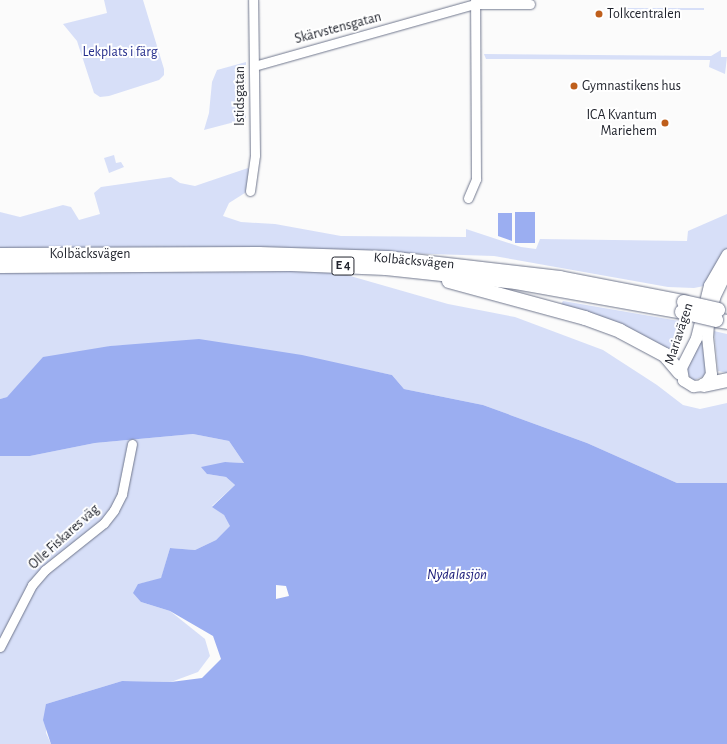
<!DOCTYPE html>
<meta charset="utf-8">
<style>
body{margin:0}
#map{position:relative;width:727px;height:744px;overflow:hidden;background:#fbfbfb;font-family:"Alegreya Sans",sans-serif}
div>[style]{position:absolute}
.green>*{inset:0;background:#d7dff8;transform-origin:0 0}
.water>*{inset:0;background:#9baef1;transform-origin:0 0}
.roads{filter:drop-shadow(0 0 1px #70778d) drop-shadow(0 0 1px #70778d)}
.minor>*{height:9px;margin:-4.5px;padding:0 4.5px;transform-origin:4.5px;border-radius:4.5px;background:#fff}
.tertiary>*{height:11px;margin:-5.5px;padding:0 5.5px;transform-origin:5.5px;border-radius:5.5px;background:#fff}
.trunk>*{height:14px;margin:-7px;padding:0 7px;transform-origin:7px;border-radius:7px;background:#fff}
.bridges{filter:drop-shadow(0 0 1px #70778d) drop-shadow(0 0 1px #70778d)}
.trunk-bridge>*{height:14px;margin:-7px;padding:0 7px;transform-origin:7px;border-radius:7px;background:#fff}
.dots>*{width:11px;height:11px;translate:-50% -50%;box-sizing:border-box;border:2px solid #fff;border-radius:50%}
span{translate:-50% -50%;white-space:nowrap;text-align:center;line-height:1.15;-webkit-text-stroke:4px #fff;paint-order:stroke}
.shield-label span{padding:1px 3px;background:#fff;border:1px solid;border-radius:3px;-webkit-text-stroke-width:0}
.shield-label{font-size:13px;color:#22252e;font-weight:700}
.poi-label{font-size:14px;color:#22252e}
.left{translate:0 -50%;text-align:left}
.right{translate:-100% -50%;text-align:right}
.street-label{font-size:14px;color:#22252e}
.park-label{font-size:14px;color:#252e8c}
.water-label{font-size:15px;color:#181877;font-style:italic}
</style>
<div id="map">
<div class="green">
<div style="clip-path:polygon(104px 0,143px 0,164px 69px,164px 75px,159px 80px,109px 96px,100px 97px,94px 93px,77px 41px,63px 24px,107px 13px)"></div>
<div style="left:624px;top:8px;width:80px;height:2px"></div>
<div style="clip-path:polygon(721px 50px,721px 57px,727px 57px,725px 74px,709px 67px,710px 60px,486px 59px,484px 54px,711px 56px)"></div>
<div style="clip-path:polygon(246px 62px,246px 119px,204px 130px,209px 113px,212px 82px,217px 70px)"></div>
<div style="clip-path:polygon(114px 155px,116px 163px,121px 162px,124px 167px,109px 173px,104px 158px)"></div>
<div style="clip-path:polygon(248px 168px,251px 177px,248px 191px,229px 203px,223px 216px,241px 222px,275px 224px,341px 236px,466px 237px,466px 229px,521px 247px,536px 249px,540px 239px,687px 241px,688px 231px,727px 214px,727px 254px,709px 285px,694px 288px,668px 287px,494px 256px,305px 250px,305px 263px,448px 304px,515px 317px,603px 350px,657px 385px,683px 405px,700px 409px,727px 403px,727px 483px,677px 483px,587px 443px,483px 405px,404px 389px,392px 375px,373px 371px,138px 345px,110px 346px,18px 386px,7px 397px,0 399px,0 212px,20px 217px,63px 205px,71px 207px,79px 220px,100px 214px,94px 193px,101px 187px,171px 177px,180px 183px,195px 186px)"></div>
<div style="clip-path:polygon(563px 301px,685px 322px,671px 352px,560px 306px)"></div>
<div style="clip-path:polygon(714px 331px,727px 334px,727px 373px,718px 371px)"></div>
<div style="clip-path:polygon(701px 336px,706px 369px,704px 376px,692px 381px,686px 370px)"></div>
<div style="clip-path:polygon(193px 434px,229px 441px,244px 463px,225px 462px,207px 474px,226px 477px,235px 485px,212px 506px,224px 515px,231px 526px,216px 540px,195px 550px,170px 548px,161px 579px,138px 584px,141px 602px,170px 611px,205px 639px,210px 656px,198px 672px,171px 682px,122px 681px,46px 704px,46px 733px,51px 744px,0 744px,0 456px,30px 456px,95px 443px)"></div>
</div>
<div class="water">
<div style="left:515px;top:212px;width:20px;height:31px"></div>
<div style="clip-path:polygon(498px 213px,512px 213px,512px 241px,498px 236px)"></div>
<div style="clip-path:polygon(evenodd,199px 339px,302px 355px,392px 375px,404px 389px,483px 405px,587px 443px,677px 483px,727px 483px,727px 744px,51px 744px,43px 720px,46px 704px,122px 681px,171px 682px,202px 678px,221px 659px,213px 636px,170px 611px,141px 602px,133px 593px,138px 584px,161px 578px,170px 548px,195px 550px,216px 540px,230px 526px,224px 515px,212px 507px,235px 485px,226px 477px,207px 474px,201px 467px,225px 462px,244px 463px,229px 441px,193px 434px,95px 443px,30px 456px,0 456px,0 399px,7px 397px,43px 357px,110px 346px,199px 339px,276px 585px,286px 586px,289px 596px,276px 599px,276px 585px)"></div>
</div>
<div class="roads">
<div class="minor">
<div style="left:254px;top:66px;width:230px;rotate:-15.7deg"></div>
<div style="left:475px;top:4px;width:55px"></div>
<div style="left:250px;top:191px;width:36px;rotate:-82deg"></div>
<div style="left:255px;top:155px;width:155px;rotate:-90.7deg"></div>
<div style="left:468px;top:198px;width:21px;rotate:-67deg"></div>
<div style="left:476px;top:179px;width:179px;rotate:-90.3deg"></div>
<div style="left:0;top:647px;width:70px;rotate:-62.7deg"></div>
<div style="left:32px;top:585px;width:20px;rotate:-49deg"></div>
<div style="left:45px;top:570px;width:75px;rotate:-38.5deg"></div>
<div style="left:104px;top:523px;width:16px;rotate:-52deg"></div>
<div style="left:114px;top:510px;width:18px;rotate:-63deg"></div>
<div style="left:122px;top:494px;width:51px;rotate:-78.7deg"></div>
</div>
<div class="tertiary">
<div style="left:727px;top:254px;width:36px;rotate:120deg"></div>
<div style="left:709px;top:285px;width:55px;rotate:103.8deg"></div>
<div style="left:696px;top:338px;width:33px;rotate:117deg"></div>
<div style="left:681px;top:367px;width:13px;rotate:81deg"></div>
<div style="left:683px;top:380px;width:12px;rotate:31deg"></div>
<div style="left:693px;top:386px;width:11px;rotate:-5deg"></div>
<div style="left:704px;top:385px;width:13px;rotate:-58deg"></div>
<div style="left:711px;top:374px;width:36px;rotate:-96deg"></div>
<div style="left:707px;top:338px;width:14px;rotate:-86deg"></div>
<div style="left:708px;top:324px;width:28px;rotate:-77deg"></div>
<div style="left:714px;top:297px;width:30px;rotate:-64deg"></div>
</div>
<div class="trunk">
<div style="left:0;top:255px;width:259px;rotate:-0.2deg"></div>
<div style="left:259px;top:254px;width:128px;rotate:1.8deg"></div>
<div style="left:387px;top:258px;width:174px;rotate:6.6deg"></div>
<div style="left:560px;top:278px;width:126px;rotate:11deg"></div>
<div style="left:0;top:266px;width:291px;rotate:-0.4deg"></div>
<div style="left:291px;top:264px;width:95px;rotate:2.4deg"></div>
<div style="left:386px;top:268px;width:131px;rotate:6.1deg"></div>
<div style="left:516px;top:282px;width:169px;rotate:10.2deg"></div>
<div style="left:449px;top:281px;width:141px;rotate:15.2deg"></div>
<div style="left:585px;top:318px;width:37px;rotate:20deg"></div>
<div style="left:620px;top:331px;width:51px;rotate:28.1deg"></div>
<div style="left:665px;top:355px;width:23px;rotate:50deg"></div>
<div style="left:716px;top:320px;width:11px;rotate:10deg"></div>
<div style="left:704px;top:385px;width:24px;rotate:-12deg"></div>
</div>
</div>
<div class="bridges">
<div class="trunk-bridge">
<div style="left:684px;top:302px;width:35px;rotate:13deg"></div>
<div style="left:682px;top:312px;width:35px;rotate:13deg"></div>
</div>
</div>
<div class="dots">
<div style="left:599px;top:14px;background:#bf5f1c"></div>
<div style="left:574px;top:86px;background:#bf5f1c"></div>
<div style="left:665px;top:123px;background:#bf5f1c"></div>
</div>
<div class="shield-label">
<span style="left:343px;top:266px">E 4</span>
</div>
<div class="poi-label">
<span class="left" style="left:607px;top:14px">Tolkcentralen</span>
<span class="left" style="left:582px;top:86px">Gymnastikens hus</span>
<span class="right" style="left:657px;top:123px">ICA Kvantum<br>Mariehem</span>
</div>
<div class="street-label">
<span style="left:338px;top:28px;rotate:-15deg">Skärvstensgatan</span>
<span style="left:240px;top:96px;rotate:-90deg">Istidsgatan</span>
<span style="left:90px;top:254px">Kolbäcksvägen</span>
<span style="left:414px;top:261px;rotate:5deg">Kolbäcksvägen</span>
<span style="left:679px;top:334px;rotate:-72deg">Mariavägen</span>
<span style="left:64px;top:537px;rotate:-42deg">Olle Fiskares väg</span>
</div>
<div class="park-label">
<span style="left:120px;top:52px">Lekplats i färg</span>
</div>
<div class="water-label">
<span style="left:457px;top:575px">Nydalasjön</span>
</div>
</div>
